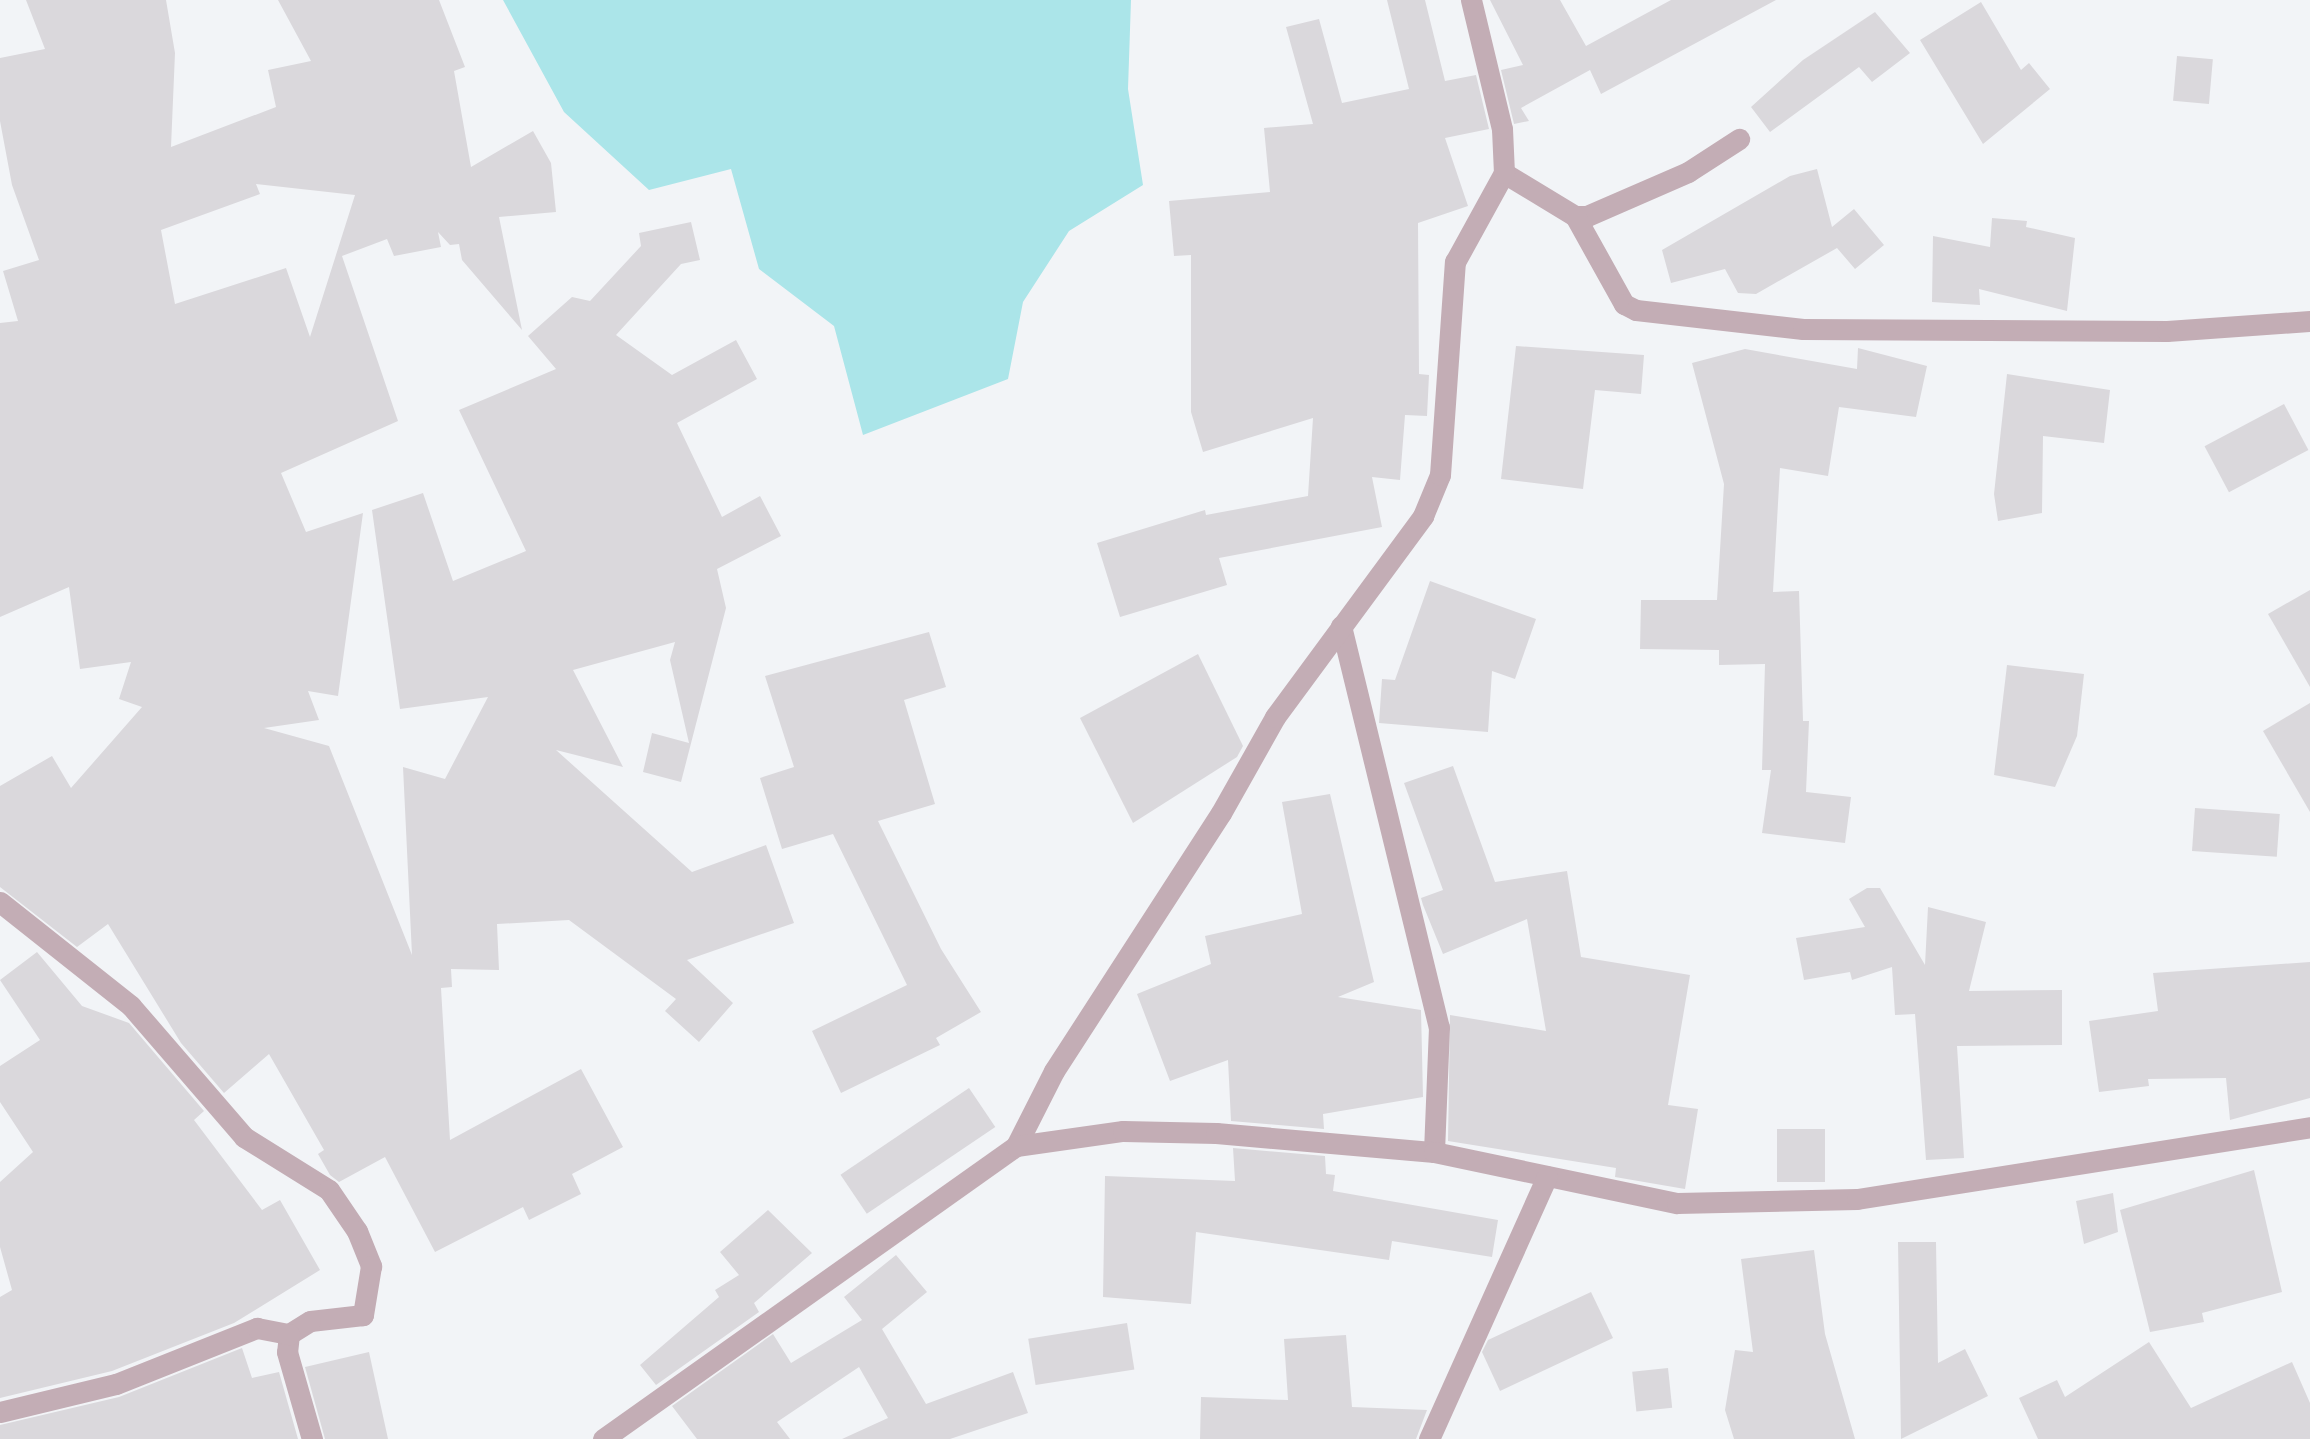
<!DOCTYPE html>
<style>
body{margin:0}
#map{position:relative;width:2310px;height:1439px;overflow:hidden;background:#f2f4f7;font-family:"Varela Round",sans-serif}
div>[style]{position:absolute}
.water>*{inset:0;background:#abe5e9}
.building>*{inset:0;background:#dad8dc;transform-origin:0 0}
.street>*{height:21px;margin:-10.5px;padding:0 10.5px;transform-origin:10.5px;border-radius:10.5px;background:#c3adb5}
span{translate:-50% -50%;white-space:nowrap;text-align:center;line-height:1.15;-webkit-text-stroke:6px #fff;paint-order:stroke}
</style>
<div id="map">
<div class="water">
<div style="clip-path:polygon(503px 0,1131px 0,1128px 89px,1143px 185px,1069px 231px,1023px 302px,1008px 379px,863px 435px,834px 326px,759px 269px,731px 169px,649px 190px,564px 112px)"></div>
</div>
<div class="building">
<div style="clip-path:polygon(evenodd,26px 0,166px 0,175px 53px,171px 147px,276px 107px,268px 70px,311px 61px,278px 0,439px 0,465px 67px,454px 71px,471px 167px,533px 131px,551px 163px,556px 212px,499px 217px,522px 330px,462px 260px,459px 244px,450px 245px,438px 232px,441px 247px,394px 256px,387px 239px,342px 256px,398px 421px,281px 473px,306px 532px,363px 513px,338px 696px,308px 691px,319px 720px,264px 728px,329px 746px,412px 955px,403px 767px,445px 779px,488px 697px,400px 709px,372px 510px,423px 493px,453px 581px,526px 551px,459px 410px,556px 369px,528px 336px,572px 297px,590px 301px,641px 246px,639px 233px,691px 222px,700px 260px,681px 264px,616px 335px,672px 375px,736px 340px,757px 379px,677px 423px,722px 517px,760px 496px,781px 536px,717px 569px,726px 608px,681px 782px,643px 772px,652px 733px,689px 743px,670px 660px,675px 642px,573px 670px,623px 767px,556px 750px,692px 872px,766px 845px,794px 923px,687px 960px,733px 1003px,699px 1042px,665px 1011px,676px 999px,569px 920px,497px 924px,499px 970px,451px 969px,452px 987px,441px 988px,450px 1140px,581px 1069px,623px 1147px,572px 1174px,581px 1194px,529px 1220px,523px 1207px,435px 1252px,385px 1157px,339px 1182px,330px 1175px,318px 1154px,324px 1150px,269px 1054px,224px 1093px,181px 1043px,108px 924px,77px 947px,0 887px,0 786px,52px 756px,71px 788px,142px 707px,119px 699px,131px 662px,80px 669px,69px 587px,0 617px,0 323px,18px 321px,3px 271px,39px 260px,12px 185px,0 121px,0 58px,45px 49px,26px 0,256px 184px,355px 195px,310px 337px,286px 268px,175px 304px,161px 230px,260px 194px,256px 184px)"></div>
<div style="clip-path:polygon(1387px 0,1425px 0,1445px 81px,1476px 75px,1489px 129px,1445px 138px,1468px 206px,1418px 223px,1419px 374px,1429px 375px,1427px 416px,1405px 415px,1400px 480px,1372px 477px,1382px 527px,1219px 558px,1227px 585px,1120px 617px,1097px 543px,1205px 510px,1206px 515px,1308px 496px,1313px 418px,1203px 452px,1191px 412px,1191px 255px,1174px 256px,1169px 201px,1270px 192px,1264px 128px,1313px 124px,1286px 27px,1319px 19px,1342px 103px,1409px 89px)"></div>
<div style="clip-path:polygon(1490px 0,1560px 0,1586px 46px,1671px 0,1776px 0,1601px 94px,1590px 70px,1521px 108px,1529px 121px,1514px 124px,1501px 70px,1523px 65px)"></div>
<div style="clip-path:polygon(1981px 2px,2021px 70px,2029px 63px,2050px 89px,1983px 144px,1920px 40px)"></div>
<div style="clip-path:polygon(1875px 12px,1910px 53px,1872px 82px,1859px 67px,1770px 132px,1751px 107px,1803px 60px)"></div>
<div style="left:2177px;top:56px;width:36px;height:45px;rotate:5deg"></div>
<div style="clip-path:polygon(1817px 169px,1832px 227px,1854px 209px,1884px 245px,1855px 269px,1837px 248px,1756px 294px,1738px 293px,1725px 269px,1671px 283px,1662px 250px,1790px 176px)"></div>
<div style="clip-path:polygon(1992px 218px,2027px 221px,2026px 227px,2075px 238px,2067px 311px,1979px 289px,1980px 305px,1932px 302px,1933px 236px,1990px 247px)"></div>
<div style="clip-path:polygon(1516px 346px,1644px 355px,1641px 394px,1595px 390px,1583px 489px,1501px 479px)"></div>
<div style="clip-path:polygon(1858px 348px,1927px 366px,1916px 417px,1839px 407px,1828px 476px,1780px 468px,1773px 592px,1799px 591px,1803px 721px,1809px 721px,1806px 792px,1851px 797px,1845px 843px,1762px 833px,1771px 770px,1762px 770px,1765px 664px,1719px 665px,1719px 650px,1640px 649px,1641px 600px,1717px 600px,1724px 484px,1692px 363px,1745px 349px,1857px 369px)"></div>
<div style="clip-path:polygon(2007px 374px,2110px 390px,2104px 443px,2043px 436px,2042px 513px,1998px 521px,1994px 494px)"></div>
<div style="left:2284px;top:404px;width:52px;height:90px;rotate:62deg"></div>
<div style="clip-path:polygon(1430px 581px,1536px 619px,1515px 679px,1492px 671px,1488px 732px,1379px 723px,1382px 679px,1395px 680px)"></div>
<div style="clip-path:polygon(2310px 590px,2310px 687px,2268px 614px)"></div>
<div style="clip-path:polygon(929px 632px,946px 687px,904px 700px,935px 804px,878px 821px,941px 949px,981px 1012px,936px 1038px,940px 1045px,841px 1093px,812px 1031px,907px 985px,833px 834px,782px 849px,760px 778px,794px 767px,765px 676px)"></div>
<div style="clip-path:polygon(1198px 654px,1243px 746px,1237px 757px,1133px 823px,1080px 718px)"></div>
<div style="clip-path:polygon(2007px 665px,2084px 674px,2077px 736px,2055px 787px,1994px 775px)"></div>
<div style="clip-path:polygon(2310px 703px,2310px 812px,2263px 731px)"></div>
<div style="clip-path:polygon(1453px 766px,1495px 882px,1567px 871px,1581px 957px,1690px 975px,1668px 1105px,1698px 1109px,1685px 1189px,1615px 1177px,1616px 1168px,1448px 1141px,1450px 1015px,1546px 1031px,1527px 919px,1443px 954px,1423px 905px,1421px 898px,1443px 890px,1404px 783px)"></div>
<div style="clip-path:polygon(1330px 794px,1374px 982px,1338px 997px,1421px 1010px,1423px 1097px,1323px 1114px,1324px 1129px,1231px 1121px,1228px 1060px,1170px 1081px,1137px 994px,1211px 964px,1205px 936px,1302px 914px,1282px 802px)"></div>
<div style="left:2195px;top:808px;width:85px;height:43px;rotate:4deg"></div>
<div style="clip-path:polygon(1867px 888px,1880px 888px,1925px 965px,1928px 907px,1986px 922px,1969px 991px,2062px 990px,2062px 1045px,1957px 1046px,1964px 1158px,1926px 1160px,1915px 1014px,1895px 1015px,1892px 967px,1852px 980px,1850px 972px,1804px 980px,1796px 938px,1865px 927px,1849px 899px)"></div>
<div style="clip-path:polygon(37px 952px,82px 1006px,129px 1023px,204px 1111px,194px 1120px,262px 1210px,280px 1200px,320px 1270px,234px 1323px,112px 1371px,0 1398px,0 1297px,12px 1290px,0 1247px,0 1182px,33px 1152px,0 1102px,0 1066px,40px 1040px,0 980px)"></div>
<div style="clip-path:polygon(2310px 962px,2310px 1098px,2230px 1120px,2226px 1078px,2148px 1079px,2149px 1086px,2099px 1092px,2089px 1021px,2158px 1011px,2153px 973px)"></div>
<div style="left:969px;top:1088px;width:47px;height:155px;rotate:56deg"></div>
<div style="left:1777px;top:1129px;width:48px;height:53px"></div>
<div style="clip-path:polygon(1233px 1148px,1325px 1156px,1326px 1174px,1335px 1175px,1333px 1191px,1498px 1220px,1492px 1257px,1392px 1241px,1389px 1260px,1196px 1232px,1191px 1304px,1103px 1297px,1105px 1176px,1235px 1181px)"></div>
<div style="clip-path:polygon(2254px 1170px,2282px 1292px,2202px 1313px,2204px 1322px,2150px 1332px,2120px 1210px)"></div>
<div style="clip-path:polygon(2113px 1193px,2118px 1232px,2084px 1244px,2076px 1201px)"></div>
<div style="clip-path:polygon(768px 1210px,812px 1253px,754px 1303px,759px 1312px,656px 1385px,640px 1365px,719px 1297px,715px 1290px,739px 1275px,720px 1252px)"></div>
<div style="clip-path:polygon(1898px 1242px,1936px 1242px,1938px 1363px,1965px 1349px,1988px 1396px,1901px 1439px)"></div>
<div style="clip-path:polygon(1814px 1250px,1825px 1334px,1855px 1439px,1734px 1439px,1725px 1410px,1735px 1350px,1753px 1352px,1741px 1259px)"></div>
<div style="clip-path:polygon(896px 1255px,927px 1292px,882px 1329px,926px 1404px,1013px 1372px,1028px 1413px,950px 1439px,842px 1439px,888px 1418px,859px 1367px,777px 1422px,790px 1439px,697px 1439px,672px 1406px,773px 1334px,791px 1363px,862px 1320px,844px 1297px)"></div>
<div style="clip-path:polygon(1591px 1292px,1613px 1338px,1500px 1391px,1482px 1352px,1488px 1340px)"></div>
<div style="left:1127px;top:1323px;width:47px;height:100px;rotate:81deg"></div>
<div style="clip-path:polygon(1346px 1335px,1352px 1407px,1427px 1410px,1416px 1439px,1200px 1439px,1201px 1397px,1288px 1400px,1284px 1339px)"></div>
<div style="clip-path:polygon(2149px 1342px,2191px 1408px,2292px 1362px,2310px 1403px,2310px 1439px,2038px 1439px,2019px 1398px,2057px 1380px,2065px 1397px)"></div>
<div style="clip-path:polygon(242px 1348px,252px 1378px,279px 1372px,298px 1439px,0 1439px,0 1425px,119px 1397px)"></div>
<div style="clip-path:polygon(369px 1352px,388px 1439px,325px 1439px,305px 1367px)"></div>
<div style="left:1668px;top:1368px;width:40px;height:36px;rotate:84deg"></div>
</div>
<div class="street">
<div style="left:1504px;top:173px;width:83px;rotate:31.2deg"></div>
<div style="left:1575px;top:216px;width:12px"></div>
<div style="left:1587px;top:216px;width:110px;rotate:-23.5deg"></div>
<div style="left:1688px;top:172px;width:61px;rotate:-32.9deg"></div>
<div style="left:1575px;top:216px;width:101px;rotate:60.9deg"></div>
<div style="left:1624px;top:304px;width:13px;rotate:27deg"></div>
<div style="left:1636px;top:310px;width:168px;rotate:6.5deg"></div>
<div style="left:1803px;top:329px;width:364px;rotate:0.3deg"></div>
<div style="left:2167px;top:331px;width:143px;rotate:-4deg"></div>
<div style="left:1341px;top:626px;width:413px;rotate:76.3deg"></div>
<div style="left:1439px;top:1027px;width:125px;rotate:92.3deg"></div>
<div style="left:0;top:902px;width:167px;rotate:38.4deg"></div>
<div style="left:131px;top:1006px;width:173px;rotate:49.2deg"></div>
<div style="left:244px;top:1137px;width:100px;rotate:31.9deg"></div>
<div style="left:329px;top:1190px;width:50px;rotate:55.7deg"></div>
<div style="left:357px;top:1231px;width:38px;rotate:68deg"></div>
<div style="left:371px;top:1266px;width:50px;rotate:99.3deg"></div>
<div style="left:363px;top:1315px;width:53px;rotate:173.5deg"></div>
<div style="left:310px;top:1321px;width:25px;rotate:148deg"></div>
<div style="left:289px;top:1334px;width:18px;rotate:96deg"></div>
<div style="left:287px;top:1352px;width:91px;rotate:74deg"></div>
<div style="left:1016px;top:1146px;width:84px;rotate:-63.1deg"></div>
<div style="left:1054px;top:1071px;width:307px;rotate:-57.1deg"></div>
<div style="left:1221px;top:813px;width:110px;rotate:-60.6deg"></div>
<div style="left:1275px;top:717px;width:250px;rotate:-53.6deg"></div>
<div style="left:1423px;top:516px;width:44px;rotate:-67.5deg"></div>
<div style="left:1440px;top:475px;width:214px;rotate:-86deg"></div>
<div style="left:1455px;top:262px;width:102px;rotate:-61.2deg"></div>
<div style="left:1504px;top:173px;width:44px;rotate:-92.6deg"></div>
<div style="left:1502px;top:129px;width:133px;rotate:-103.5deg"></div>
<div style="left:0;top:1412px;width:119px;rotate:-13.6deg"></div>
<div style="left:116px;top:1384px;width:152px;rotate:-21.7deg"></div>
<div style="left:257px;top:1328px;width:33px;rotate:11deg"></div>
<div style="left:603px;top:1439px;width:506px;rotate:-35.35deg"></div>
<div style="left:1016px;top:1146px;width:108px;rotate:-8deg"></div>
<div style="left:1123px;top:1131px;width:93px;rotate:1.2deg"></div>
<div style="left:1216px;top:1133px;width:219px;rotate:5deg"></div>
<div style="left:1434px;top:1152px;width:248px;rotate:11.9deg"></div>
<div style="left:1677px;top:1203px;width:180px;rotate:-1.3deg"></div>
<div style="left:1857px;top:1199px;width:459px;rotate:-9deg"></div>
<div style="left:1429px;top:1439px;width:288px;rotate:-65.8deg"></div>
</div>
</div>
